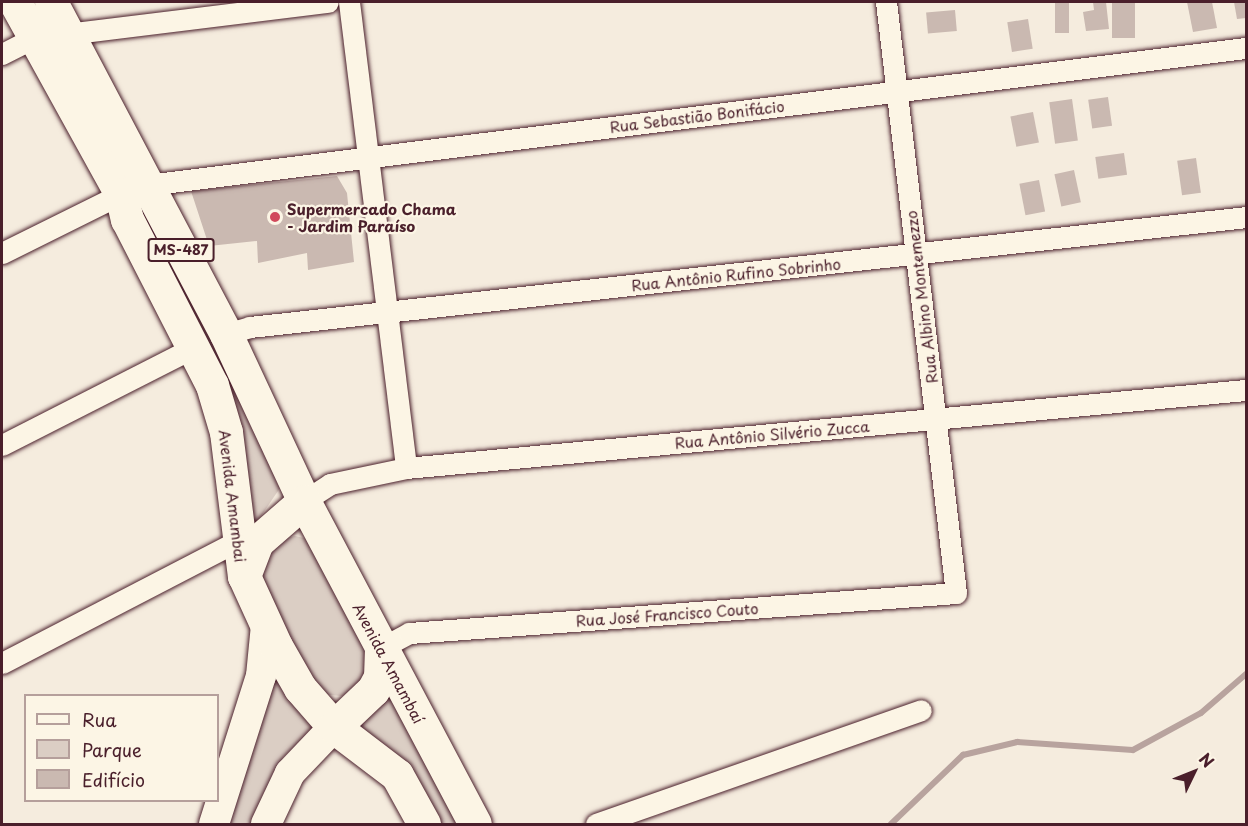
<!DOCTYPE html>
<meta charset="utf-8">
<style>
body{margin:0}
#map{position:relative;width:1248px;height:826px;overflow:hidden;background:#f5ecde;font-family:"Playpen Sans",sans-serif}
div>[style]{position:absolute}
.green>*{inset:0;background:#dbcec4}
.stream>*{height:6px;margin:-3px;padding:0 3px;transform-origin:3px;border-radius:3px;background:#b8a39e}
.building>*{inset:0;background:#cab9b1;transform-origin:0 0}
.roads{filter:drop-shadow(0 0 2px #4a1f2b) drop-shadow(0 0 2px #4a1f2b)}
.street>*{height:21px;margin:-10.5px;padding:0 10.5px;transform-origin:10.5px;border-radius:10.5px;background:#fcf5e5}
.secondary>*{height:30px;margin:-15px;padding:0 15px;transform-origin:15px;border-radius:15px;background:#fcf5e5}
.primary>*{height:33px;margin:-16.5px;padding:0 16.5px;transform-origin:16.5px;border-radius:16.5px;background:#fcf5e5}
.dots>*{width:16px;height:16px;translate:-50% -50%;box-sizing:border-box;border:3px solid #fcf5e5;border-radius:50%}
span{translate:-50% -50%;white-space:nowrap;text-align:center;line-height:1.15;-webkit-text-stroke:4.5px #fcf5e5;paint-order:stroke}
.shield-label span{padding:2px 4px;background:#fcf5e5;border:2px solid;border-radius:4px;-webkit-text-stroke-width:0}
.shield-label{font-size:14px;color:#4a1f2b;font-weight:700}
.street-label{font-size:15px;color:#4a1f2b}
.poi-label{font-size:15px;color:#4a1f2b;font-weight:700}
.left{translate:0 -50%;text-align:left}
.frame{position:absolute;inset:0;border:3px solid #4a1f2b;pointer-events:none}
.legend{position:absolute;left:24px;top:694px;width:195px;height:108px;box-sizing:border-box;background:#fcf5e5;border:2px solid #b59f9b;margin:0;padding:8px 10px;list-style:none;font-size:18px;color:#4a1f2b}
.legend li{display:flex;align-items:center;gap:12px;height:30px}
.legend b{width:30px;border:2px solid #b59f9b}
.north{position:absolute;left:1164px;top:742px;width:60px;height:60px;-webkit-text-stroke:4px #fcf5e5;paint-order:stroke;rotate:47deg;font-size:16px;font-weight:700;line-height:24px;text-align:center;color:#4a1f2b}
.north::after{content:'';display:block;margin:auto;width:21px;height:27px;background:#4a1f2b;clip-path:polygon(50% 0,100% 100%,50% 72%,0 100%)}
</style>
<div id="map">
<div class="green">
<div style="clip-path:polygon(23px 2px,42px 2px,284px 482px,247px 537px,242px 461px)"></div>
<div style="clip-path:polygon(295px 536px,313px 540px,375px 659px,373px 676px,342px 696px,320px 694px,259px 590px,259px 557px,278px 540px)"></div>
<div style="clip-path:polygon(275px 678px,316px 727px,283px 757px,253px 824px,227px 824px)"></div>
<div style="clip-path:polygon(387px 687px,461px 824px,439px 824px,398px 757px,358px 724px)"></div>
</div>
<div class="stream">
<div style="left:891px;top:824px;width:100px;rotate:-43.8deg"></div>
<div style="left:963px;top:755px;width:56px;rotate:-13.5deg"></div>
<div style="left:1017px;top:742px;width:116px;rotate:3.9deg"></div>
<div style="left:1133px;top:750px;width:77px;rotate:-28.6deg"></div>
<div style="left:1201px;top:713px;width:60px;rotate:-40.9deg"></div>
</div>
<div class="building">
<div style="left:1055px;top:2px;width:14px;height:31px"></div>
<div style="clip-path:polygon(1093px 2px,1106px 2px,1109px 29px,1086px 31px,1083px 12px,1094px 10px)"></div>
<div style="left:1112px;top:2px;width:23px;height:36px"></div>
<div style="clip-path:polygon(1187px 2px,1212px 2px,1217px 28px,1193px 32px)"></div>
<div style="clip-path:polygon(1234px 2px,1246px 2px,1246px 18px,1237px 19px)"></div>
<div style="left:955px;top:10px;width:21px;height:29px;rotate:85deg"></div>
<div style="left:1028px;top:19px;width:30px;height:21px;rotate:81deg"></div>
<div style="left:1108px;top:97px;width:29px;height:20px;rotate:82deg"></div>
<div style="left:1072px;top:99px;width:42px;height:23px;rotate:82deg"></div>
<div style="left:1033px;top:112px;width:31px;height:23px;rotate:79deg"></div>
<div style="left:1124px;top:153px;width:22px;height:29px;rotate:82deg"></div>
<div style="left:1196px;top:158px;width:35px;height:19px;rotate:82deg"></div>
<div style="left:1074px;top:170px;width:33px;height:20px;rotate:78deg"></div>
<div style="clip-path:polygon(337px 176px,347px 193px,354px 262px,308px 270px,307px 253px,258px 263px,257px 241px,209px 246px,191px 191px)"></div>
<div style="left:1039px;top:180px;width:32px;height:20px;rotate:79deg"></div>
</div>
<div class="roads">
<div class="street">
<div style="left:349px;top:2px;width:469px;rotate:83deg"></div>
<div style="left:2px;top:54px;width:36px;rotate:-27deg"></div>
<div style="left:34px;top:38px;width:296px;rotate:-7deg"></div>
<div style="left:147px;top:185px;width:1108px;rotate:-7.11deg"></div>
<div style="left:2px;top:253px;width:133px;rotate:-26.4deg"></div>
<div style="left:226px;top:334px;width:25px;rotate:-16deg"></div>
<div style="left:250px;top:327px;width:1002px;rotate:-6.3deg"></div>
<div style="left:2px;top:445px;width:213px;rotate:-27deg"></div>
<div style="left:304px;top:501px;width:31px;rotate:-33deg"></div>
<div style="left:330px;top:484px;width:78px;rotate:-11.9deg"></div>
<div style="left:406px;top:468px;width:844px;rotate:-5.31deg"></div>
<div style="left:381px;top:648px;width:32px;rotate:-28deg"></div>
<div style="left:409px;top:633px;width:548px;rotate:-4.18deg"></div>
<div style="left:956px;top:593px;width:595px;rotate:-96.75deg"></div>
<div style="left:2px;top:663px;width:265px;rotate:-27.4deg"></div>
<div style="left:596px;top:824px;width:344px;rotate:-19.3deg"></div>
</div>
<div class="secondary">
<div style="left:214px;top:824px;width:155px;rotate:-72.4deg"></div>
<div style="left:261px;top:676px;width:51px;rotate:-84.4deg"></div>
<div style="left:266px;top:824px;width:56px;rotate:-64.8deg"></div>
<div style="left:290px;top:773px;width:64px;rotate:-46.3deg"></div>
</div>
<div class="primary">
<div style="left:15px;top:2px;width:219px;rotate:61.1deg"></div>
<div style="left:121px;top:194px;width:26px;rotate:77deg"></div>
<div style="left:127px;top:219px;width:186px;rotate:62.9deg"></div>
<div style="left:212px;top:385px;width:49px;rotate:73.4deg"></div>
<div style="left:226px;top:432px;width:145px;rotate:82.9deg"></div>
<div style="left:244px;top:576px;width:77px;rotate:65.4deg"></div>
<div style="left:276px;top:646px;width:48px;rotate:60.3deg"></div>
<div style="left:300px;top:688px;width:52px;rotate:48.9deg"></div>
<div style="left:334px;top:727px;width:79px;rotate:37.3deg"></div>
<div style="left:397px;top:775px;width:56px;rotate:61.1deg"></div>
<div style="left:51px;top:2px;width:375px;rotate:62.2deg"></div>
<div style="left:226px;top:334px;width:184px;rotate:65deg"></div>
<div style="left:304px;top:501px;width:365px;rotate:62.1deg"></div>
<div style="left:244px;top:576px;width:36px;rotate:-69deg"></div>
<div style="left:257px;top:542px;width:62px;rotate:-41.1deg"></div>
<div style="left:334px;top:727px;width:54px;rotate:-43.5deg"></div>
<div style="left:373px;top:690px;width:15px;rotate:-62deg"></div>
<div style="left:380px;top:677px;width:29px;rotate:-88deg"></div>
</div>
</div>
<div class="dots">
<div style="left:275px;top:217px;background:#d1495b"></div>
</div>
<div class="shield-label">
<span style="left:181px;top:250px">MS-487</span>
</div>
<div class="street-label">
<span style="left:697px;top:116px;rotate:-7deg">Rua Sebastião Bonifácio</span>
<span style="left:736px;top:274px;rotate:-6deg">Rua Antônio Rufino Sobrinho</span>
<span style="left:921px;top:297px;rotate:-97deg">Rua Albino Montemezzo</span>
<span style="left:772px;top:434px;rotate:-5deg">Rua Antônio Silvério Zucca</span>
<span style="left:233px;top:496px;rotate:83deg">Avenida Amambai</span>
<span style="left:667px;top:614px;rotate:-4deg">Rua José Francisco Couto</span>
<span style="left:389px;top:663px;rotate:62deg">Avenida Amambaí</span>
</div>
<div class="poi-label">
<span class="left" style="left:287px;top:217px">Supermercado Chama<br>- Jardim Paraíso</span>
</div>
<div class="frame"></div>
<ul class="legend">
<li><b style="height:8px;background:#fcf5e5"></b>Rua</li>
<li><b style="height:16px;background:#dbcec4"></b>Parque</li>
<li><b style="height:16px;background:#cab9b1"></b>Edifício</li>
</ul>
<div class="north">N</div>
</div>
